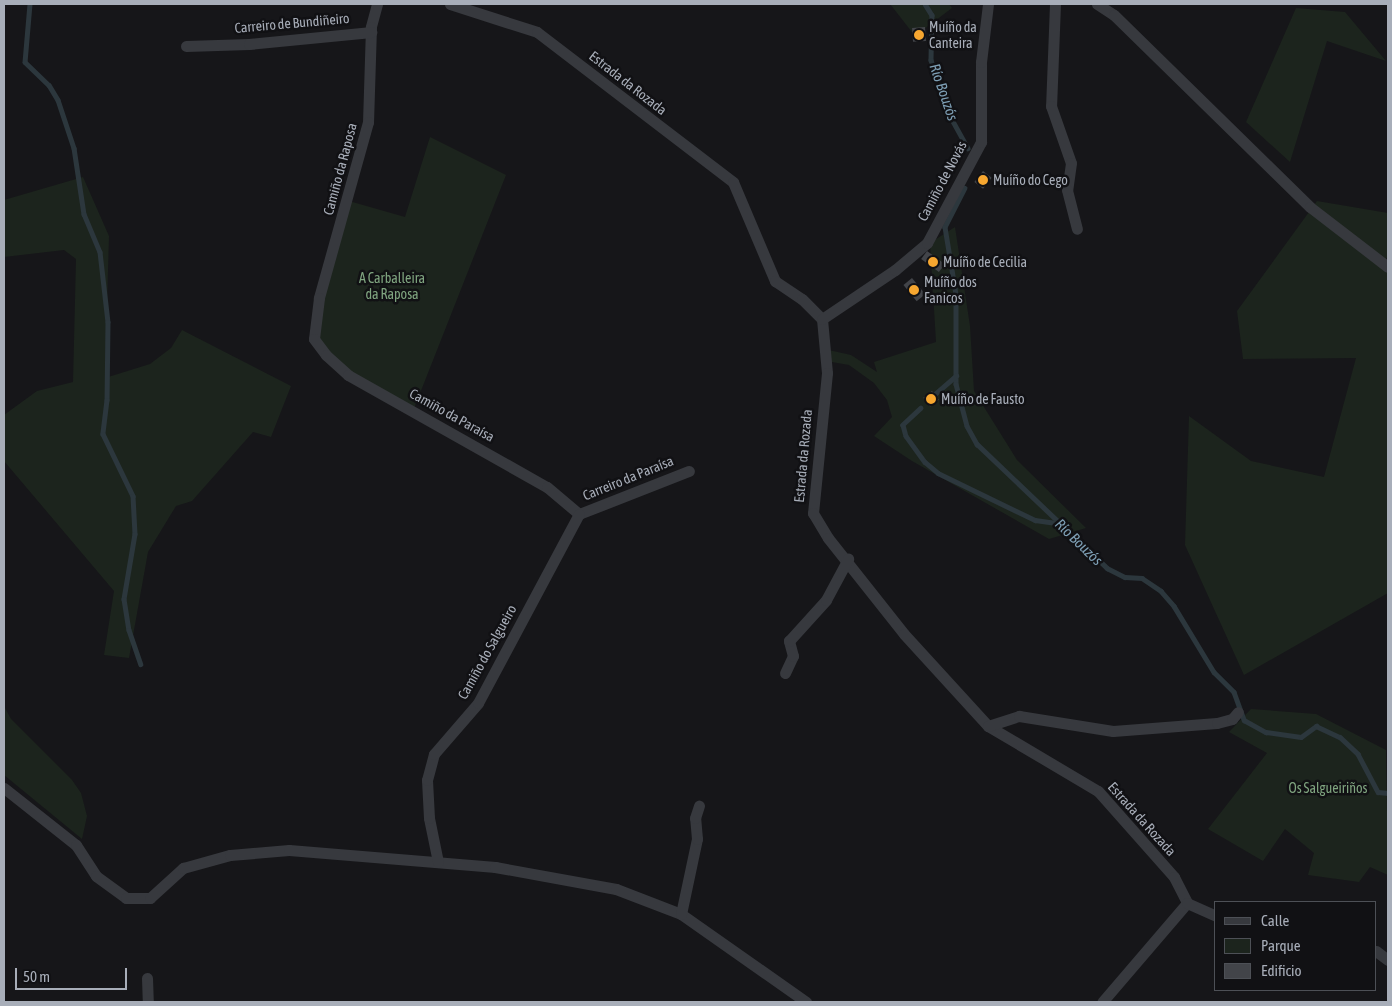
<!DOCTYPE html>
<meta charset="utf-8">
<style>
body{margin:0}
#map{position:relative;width:1392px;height:1006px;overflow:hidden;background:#161619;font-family:"Asap Condensed",sans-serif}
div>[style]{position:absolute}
.green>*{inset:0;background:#1c241d}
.stream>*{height:4.5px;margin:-2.25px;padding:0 2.25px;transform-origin:2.25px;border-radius:2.25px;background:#2c373d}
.building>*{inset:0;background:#424449;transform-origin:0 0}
.street>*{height:11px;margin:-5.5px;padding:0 5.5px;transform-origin:5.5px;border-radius:5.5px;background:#37393e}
.dots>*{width:14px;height:14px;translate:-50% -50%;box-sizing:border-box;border:2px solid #111114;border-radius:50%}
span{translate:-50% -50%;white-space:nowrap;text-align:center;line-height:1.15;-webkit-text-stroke:5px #111114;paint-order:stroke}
.street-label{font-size:14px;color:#a8aeb9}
.poi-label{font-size:14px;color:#a8aeb9}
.left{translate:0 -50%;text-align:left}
.park-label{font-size:14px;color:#7fa47f}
.water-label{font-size:15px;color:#7e9fb5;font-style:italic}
.frame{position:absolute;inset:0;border:5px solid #a8aeb9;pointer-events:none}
.legend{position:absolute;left:1214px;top:901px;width:162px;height:90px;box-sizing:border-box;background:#111114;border:1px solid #4d5056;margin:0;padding:6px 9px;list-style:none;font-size:15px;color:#a8aeb9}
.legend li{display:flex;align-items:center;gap:10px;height:25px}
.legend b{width:25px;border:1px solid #4d5056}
.scale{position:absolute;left:15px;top:968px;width:112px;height:22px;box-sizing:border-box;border:2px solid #a8aeb9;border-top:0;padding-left:6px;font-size:15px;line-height:18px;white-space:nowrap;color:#a8aeb9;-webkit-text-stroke:4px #111114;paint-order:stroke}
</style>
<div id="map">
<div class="green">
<div style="clip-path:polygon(890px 4px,949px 4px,952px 8px,915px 36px)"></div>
<div style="clip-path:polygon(1296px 8px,1345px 12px,1386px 61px,1327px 41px,1290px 162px,1246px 122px)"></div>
<div style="clip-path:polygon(430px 137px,506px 175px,413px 411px,348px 375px,314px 339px,349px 201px,405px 217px)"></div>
<div style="clip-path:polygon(83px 177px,109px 236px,105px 378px,150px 364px,171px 348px,182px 330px,291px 386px,271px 437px,253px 432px,192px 501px,176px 506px,148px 552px,129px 658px,104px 655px,114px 591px,4px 461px,4px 415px,37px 391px,73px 382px,76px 259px,64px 250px,4px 257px,4px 200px)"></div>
<div style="clip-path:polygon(1317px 201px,1388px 213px,1388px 256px,1383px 263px,1388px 267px,1388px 593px,1244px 675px,1185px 545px,1189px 416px,1251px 461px,1324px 477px,1356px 358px,1243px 359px,1237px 311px)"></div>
<div style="clip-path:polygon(955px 227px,970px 326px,974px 391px,1017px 460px,1086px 528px,1049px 539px,912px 461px,874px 436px,892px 417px,887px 400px,874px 383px,849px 365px,826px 361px,824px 349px,851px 355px,877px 372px,874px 362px,936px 342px,930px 243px)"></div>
<div style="clip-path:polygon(4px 706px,11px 719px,72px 780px,81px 793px,87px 816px,82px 839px,4px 775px)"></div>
<div style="clip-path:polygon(1251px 709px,1316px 714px,1386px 750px,1388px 875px,1370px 867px,1359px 882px,1308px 875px,1314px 853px,1285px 829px,1263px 861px,1208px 829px,1267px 753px,1229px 732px)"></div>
</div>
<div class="stream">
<div style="left:30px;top:4px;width:58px;rotate:94.9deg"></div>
<div style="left:25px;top:62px;width:33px;rotate:44deg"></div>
<div style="left:49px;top:85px;width:17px;rotate:59deg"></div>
<div style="left:58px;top:100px;width:51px;rotate:71.6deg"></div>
<div style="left:74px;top:148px;width:67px;rotate:81.4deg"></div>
<div style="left:84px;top:214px;width:41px;rotate:67.2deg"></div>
<div style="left:100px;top:252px;width:70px;rotate:83.5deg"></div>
<div style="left:108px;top:322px;width:78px;rotate:90.7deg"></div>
<div style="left:107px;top:400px;width:34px;rotate:97deg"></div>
<div style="left:103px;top:434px;width:69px;rotate:64.2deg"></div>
<div style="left:133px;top:496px;width:38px;rotate:87deg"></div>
<div style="left:135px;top:534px;width:66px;rotate:99.6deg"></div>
<div style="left:124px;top:599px;width:31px;rotate:81deg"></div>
<div style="left:129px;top:630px;width:36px;rotate:71deg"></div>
<div style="left:925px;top:4px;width:13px;rotate:58deg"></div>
<div style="left:932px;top:15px;width:45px;rotate:91.3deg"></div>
<div style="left:931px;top:60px;width:57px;rotate:71.6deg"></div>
<div style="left:949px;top:114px;width:39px;rotate:61deg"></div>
<div style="left:965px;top:188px;width:44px;rotate:117.1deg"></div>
<div style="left:945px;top:227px;width:68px;rotate:80.7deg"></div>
<div style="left:956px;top:294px;width:90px;rotate:90deg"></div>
<div style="left:956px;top:384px;width:43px;rotate:75.3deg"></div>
<div style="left:967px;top:426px;width:21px;rotate:61deg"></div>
<div style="left:977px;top:444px;width:180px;rotate:43.6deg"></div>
<div style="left:1107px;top:568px;width:20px;rotate:27deg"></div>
<div style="left:1125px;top:577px;width:17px;rotate:3deg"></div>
<div style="left:1142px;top:578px;width:23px;rotate:34deg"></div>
<div style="left:1161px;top:591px;width:20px;rotate:49deg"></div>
<div style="left:1174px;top:606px;width:77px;rotate:58.8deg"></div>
<div style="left:1214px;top:672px;width:28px;rotate:45deg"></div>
<div style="left:1234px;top:692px;width:30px;rotate:70deg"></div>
<div style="left:1244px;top:720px;width:25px;rotate:29deg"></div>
<div style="left:1266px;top:732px;width:35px;rotate:8deg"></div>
<div style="left:1301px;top:737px;width:19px;rotate:-36deg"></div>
<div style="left:1316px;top:726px;width:26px;rotate:25deg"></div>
<div style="left:1340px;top:737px;width:25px;rotate:43deg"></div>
<div style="left:1358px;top:754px;width:43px;rotate:62.2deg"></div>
<div style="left:1378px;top:792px;width:10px;rotate:6deg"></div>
<div style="left:935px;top:394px;width:28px;rotate:-41deg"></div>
<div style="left:921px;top:408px;width:25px;rotate:137deg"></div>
<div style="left:903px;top:425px;width:11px;rotate:75deg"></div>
<div style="left:906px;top:436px;width:32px;rotate:54deg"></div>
<div style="left:925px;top:462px;width:17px;rotate:40deg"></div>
<div style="left:938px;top:473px;width:108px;rotate:25.9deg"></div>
<div style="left:1035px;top:520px;width:21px;rotate:8deg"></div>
</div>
<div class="building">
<div style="left:925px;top:27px;width:14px;height:13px;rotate:86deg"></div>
<div style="left:983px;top:171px;width:11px;height:14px;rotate:38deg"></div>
<div style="left:927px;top:251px;width:22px;height:10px;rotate:36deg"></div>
<div style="left:912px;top:278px;width:21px;height:11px;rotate:51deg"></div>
<div style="left:932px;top:391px;width:11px;height:11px;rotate:52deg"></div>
</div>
<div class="street">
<div style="left:377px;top:4px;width:24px;rotate:105deg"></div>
<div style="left:371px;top:27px;width:95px;rotate:91.8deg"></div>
<div style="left:368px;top:122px;width:183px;rotate:105.6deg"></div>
<div style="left:319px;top:298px;width:41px;rotate:97deg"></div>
<div style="left:314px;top:339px;width:20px;rotate:53deg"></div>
<div style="left:326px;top:355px;width:30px;rotate:42deg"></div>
<div style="left:348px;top:375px;width:228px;rotate:29.4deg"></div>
<div style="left:547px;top:487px;width:42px;rotate:40.2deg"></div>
<div style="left:450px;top:4px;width:91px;rotate:17.8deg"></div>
<div style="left:537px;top:32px;width:247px;rotate:37.4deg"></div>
<div style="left:733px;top:182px;width:108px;rotate:67deg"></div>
<div style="left:775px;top:281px;width:32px;rotate:34deg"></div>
<div style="left:802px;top:299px;width:28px;rotate:45deg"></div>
<div style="left:822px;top:319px;width:54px;rotate:84.7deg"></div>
<div style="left:827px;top:373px;width:141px;rotate:95.7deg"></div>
<div style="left:813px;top:513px;width:29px;rotate:59deg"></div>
<div style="left:828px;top:538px;width:122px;rotate:51.6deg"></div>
<div style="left:904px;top:634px;width:125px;rotate:47.6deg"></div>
<div style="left:988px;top:726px;width:128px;rotate:30.6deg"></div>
<div style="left:1098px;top:791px;width:115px;rotate:48.5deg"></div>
<div style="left:1174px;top:877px;width:29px;rotate:63deg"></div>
<div style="left:1187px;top:903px;width:130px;rotate:130.6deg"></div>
<div style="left:1055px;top:4px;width:102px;rotate:92.2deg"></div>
<div style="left:1051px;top:106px;width:60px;rotate:70.7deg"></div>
<div style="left:1071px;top:163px;width:27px;rotate:98deg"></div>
<div style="left:1067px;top:190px;width:40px;rotate:75.6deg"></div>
<div style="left:1097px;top:4px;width:20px;rotate:33deg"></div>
<div style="left:1114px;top:15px;width:274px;rotate:44.4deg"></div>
<div style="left:1310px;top:207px;width:98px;rotate:37.6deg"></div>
<div style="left:186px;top:46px;width:63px;rotate:-1.8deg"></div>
<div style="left:249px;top:44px;width:123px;rotate:-5.6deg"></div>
<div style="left:822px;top:319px;width:88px;rotate:-33.9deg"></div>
<div style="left:895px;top:270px;width:42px;rotate:-40.2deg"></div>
<div style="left:927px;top:243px;width:115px;rotate:-61.9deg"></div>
<div style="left:981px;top:142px;width:80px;rotate:-90deg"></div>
<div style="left:981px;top:62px;width:58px;rotate:-83.1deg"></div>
<div style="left:579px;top:514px;width:118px;rotate:-21.4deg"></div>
<div style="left:785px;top:673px;width:19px;rotate:-65deg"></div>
<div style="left:793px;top:656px;width:16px;rotate:-105deg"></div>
<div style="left:789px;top:641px;width:55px;rotate:-47.9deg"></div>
<div style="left:826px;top:600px;width:47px;rotate:-61.8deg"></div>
<div style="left:988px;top:726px;width:33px;rotate:-18deg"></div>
<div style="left:1019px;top:716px;width:95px;rotate:9.1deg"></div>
<div style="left:1113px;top:731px;width:104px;rotate:-4.4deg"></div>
<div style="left:1217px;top:723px;width:16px;rotate:-15deg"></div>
<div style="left:1232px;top:719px;width:9px;rotate:-49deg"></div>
<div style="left:4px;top:788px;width:92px;rotate:38.4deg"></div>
<div style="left:76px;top:845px;width:37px;rotate:57deg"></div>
<div style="left:96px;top:876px;width:37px;rotate:36deg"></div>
<div style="left:126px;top:898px;width:24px"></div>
<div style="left:150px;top:898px;width:45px;rotate:-42.3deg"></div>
<div style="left:183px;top:868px;width:49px;rotate:-15.5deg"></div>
<div style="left:230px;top:855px;width:59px;rotate:-4.8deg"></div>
<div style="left:289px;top:850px;width:207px;rotate:4.7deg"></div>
<div style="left:495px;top:867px;width:123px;rotate:10.3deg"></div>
<div style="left:616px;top:889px;width:70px;rotate:21deg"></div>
<div style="left:681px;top:914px;width:153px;rotate:35.1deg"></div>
<div style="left:438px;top:862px;width:45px;rotate:-101.6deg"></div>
<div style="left:429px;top:818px;width:38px;rotate:-93deg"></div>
<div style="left:427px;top:780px;width:27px;rotate:-75deg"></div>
<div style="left:434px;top:754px;width:67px;rotate:-49.2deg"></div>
<div style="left:478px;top:703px;width:214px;rotate:-61.9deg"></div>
<div style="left:1187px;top:903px;width:32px;rotate:24deg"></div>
<div style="left:681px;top:914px;width:77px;rotate:-78deg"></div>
<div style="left:697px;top:839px;width:21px;rotate:-95deg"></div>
<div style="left:695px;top:818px;width:13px;rotate:-72deg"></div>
<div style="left:1376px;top:951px;width:15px;rotate:37deg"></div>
<div style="left:147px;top:978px;width:24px;rotate:88deg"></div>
</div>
<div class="dots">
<div style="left:919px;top:35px;background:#f7a730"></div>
<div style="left:983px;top:180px;background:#f7a730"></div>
<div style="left:933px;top:262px;background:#f7a730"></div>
<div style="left:914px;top:290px;background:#f7a730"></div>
<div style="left:931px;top:399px;background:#f7a730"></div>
</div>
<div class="street-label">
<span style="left:292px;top:23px;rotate:-5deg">Carreiro de Bundiñeiro</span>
<span style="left:628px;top:83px;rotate:38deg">Estrada da Rozada</span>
<span style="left:340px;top:169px;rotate:-75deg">Camiño da Raposa</span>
<span style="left:942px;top:181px;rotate:-62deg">Camiño de Novás</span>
<span style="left:452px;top:415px;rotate:29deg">Camiño da Paraísa</span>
<span style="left:803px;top:456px;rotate:-85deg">Estrada da Rozada</span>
<span style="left:628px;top:478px;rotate:-22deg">Carreiro da Paraísa</span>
<span style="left:487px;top:652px;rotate:-61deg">Camiño do Salgueiro</span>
<span style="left:1142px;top:819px;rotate:48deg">Estrada da Rozada</span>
</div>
<div class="poi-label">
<span class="left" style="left:929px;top:35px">Muíño da<br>Canteira</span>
<span class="left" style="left:993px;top:180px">Muíño do Cego</span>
<span class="left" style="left:943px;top:262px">Muíño de Cecilia</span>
<span class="left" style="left:924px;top:290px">Muíño dos<br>Fanicos</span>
<span class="left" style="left:941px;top:399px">Muíño de Fausto</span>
</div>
<div class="park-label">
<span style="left:392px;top:286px">A Carballeira<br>da Raposa</span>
<span style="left:1328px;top:788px">Os Salgueiriños</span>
</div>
<div class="water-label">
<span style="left:944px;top:92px;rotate:71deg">Río Bouzós</span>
<span style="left:1079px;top:542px;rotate:44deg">Río Bouzós</span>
</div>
<div class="frame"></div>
<ul class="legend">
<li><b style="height:6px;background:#37393e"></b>Calle</li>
<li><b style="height:14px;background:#1c241d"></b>Parque</li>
<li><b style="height:14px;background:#424449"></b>Edificio</li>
</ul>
<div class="scale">50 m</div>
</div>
